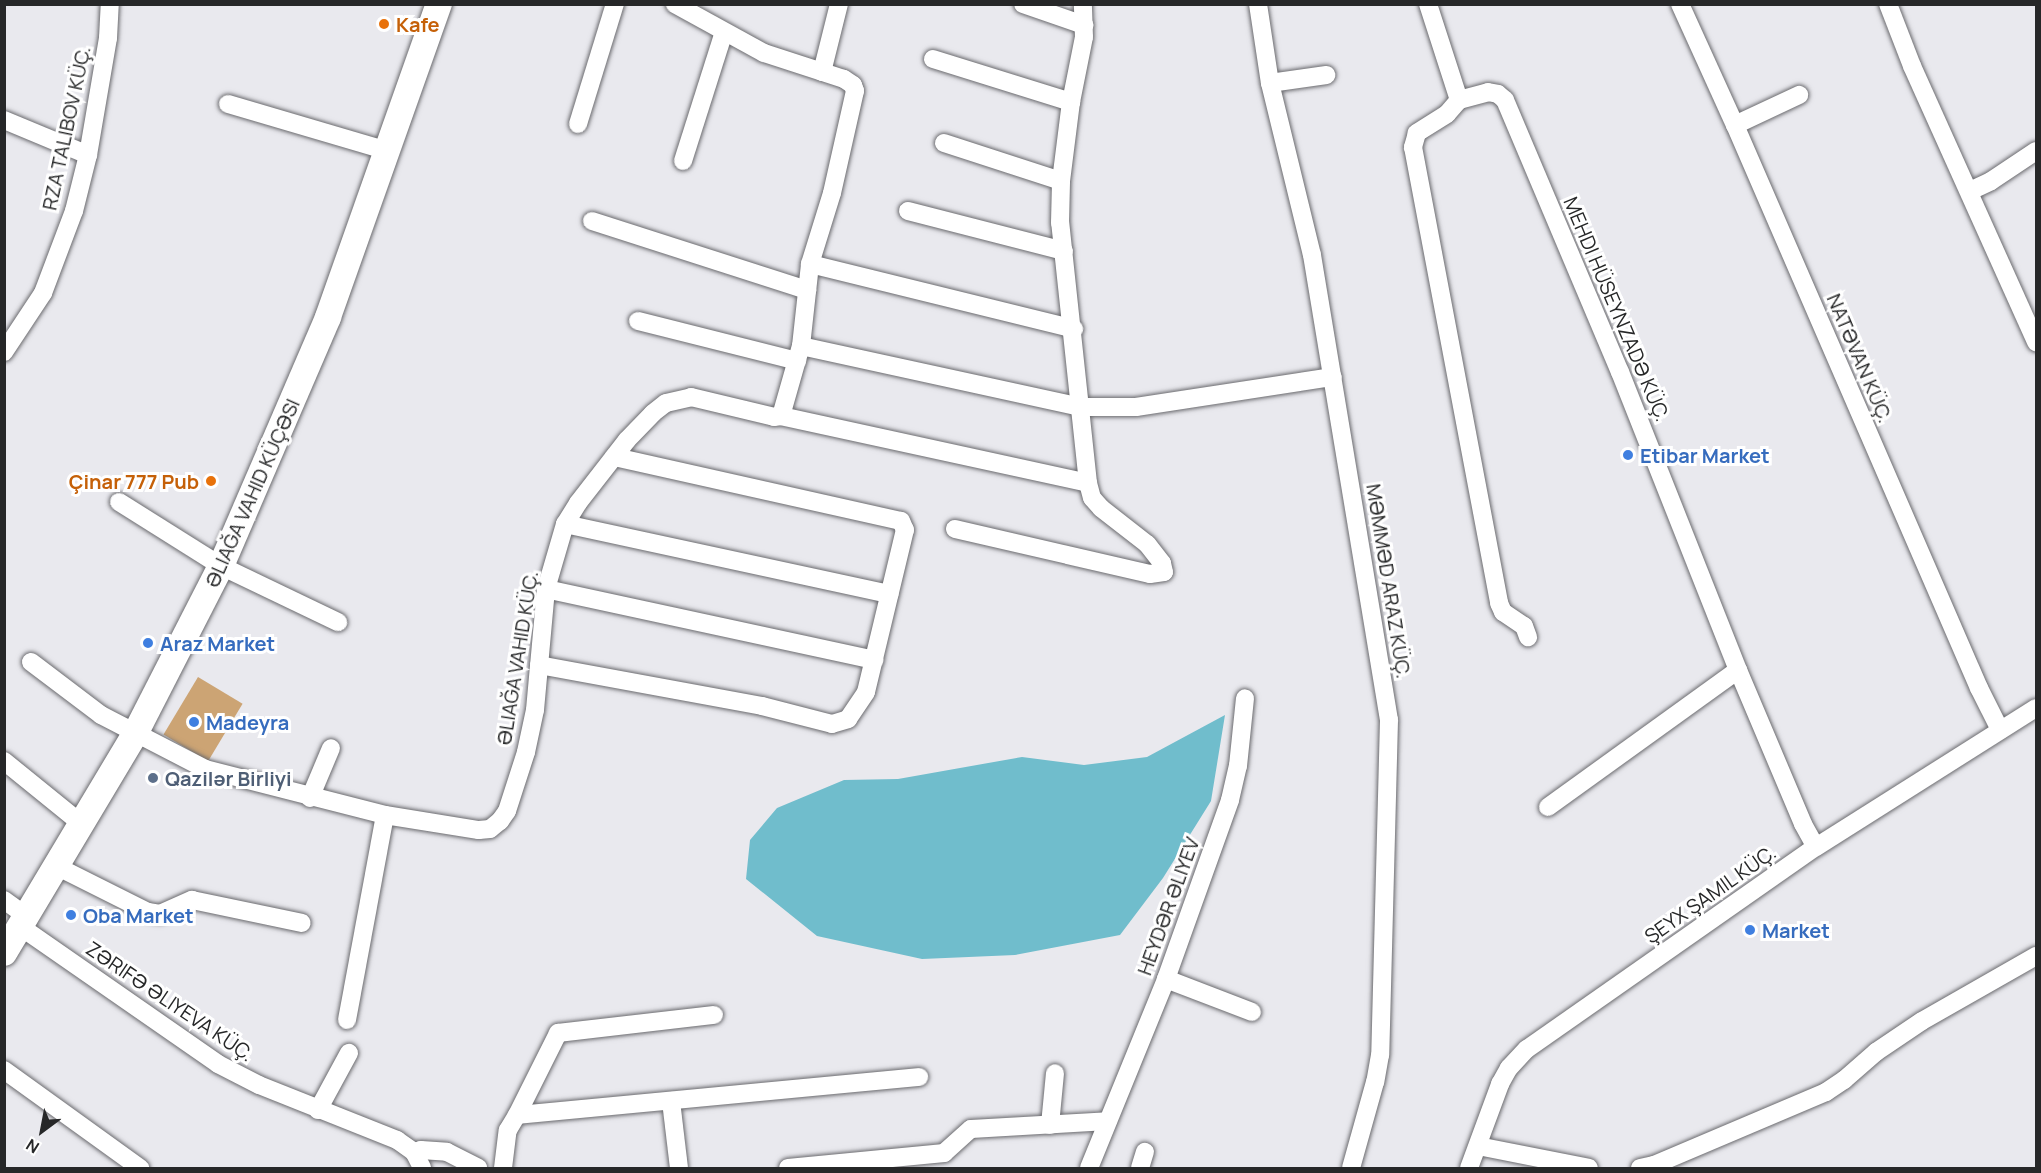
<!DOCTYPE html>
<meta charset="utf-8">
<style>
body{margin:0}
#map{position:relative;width:2041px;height:1173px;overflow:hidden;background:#e9e9ee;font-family:Manrope,sans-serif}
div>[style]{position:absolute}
.water>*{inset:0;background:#70bdcc}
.building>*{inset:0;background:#cca474;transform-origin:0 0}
.roads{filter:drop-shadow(0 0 2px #6a6a6e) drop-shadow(0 0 2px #6a6a6e)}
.minor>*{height:18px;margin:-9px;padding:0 9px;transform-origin:9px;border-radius:9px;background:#fff}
.secondary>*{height:26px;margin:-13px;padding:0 13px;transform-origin:13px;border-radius:13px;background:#fff}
.dots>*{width:16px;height:16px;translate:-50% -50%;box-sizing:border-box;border:3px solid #fff;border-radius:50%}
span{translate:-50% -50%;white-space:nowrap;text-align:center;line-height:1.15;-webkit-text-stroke:6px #fff;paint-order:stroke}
.food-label{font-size:20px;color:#c56008;font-weight:700}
.left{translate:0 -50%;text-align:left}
.right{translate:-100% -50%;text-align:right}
.street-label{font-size:20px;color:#262728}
.shop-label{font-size:20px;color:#366cbe;font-weight:700}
.service-label{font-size:20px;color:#4e5e75;font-weight:700}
.frame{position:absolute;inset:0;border:6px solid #262728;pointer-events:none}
.north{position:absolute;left:12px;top:1101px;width:60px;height:60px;-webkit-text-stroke:4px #fff;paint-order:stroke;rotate:212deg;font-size:16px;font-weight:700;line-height:24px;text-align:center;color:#262728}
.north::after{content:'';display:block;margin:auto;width:21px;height:27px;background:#262728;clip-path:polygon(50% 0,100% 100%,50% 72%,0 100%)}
</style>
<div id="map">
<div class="water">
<div style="clip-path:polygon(1225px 715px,1211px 801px,1163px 878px,1120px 935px,1015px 955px,922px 959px,817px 936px,746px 879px,750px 840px,777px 808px,844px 780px,898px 779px,1022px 757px,1084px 765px,1147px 757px)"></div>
</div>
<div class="building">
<div style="left:198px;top:677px;width:52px;height:67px;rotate:31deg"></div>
</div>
<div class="roads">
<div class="minor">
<div style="left:1023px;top:4px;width:65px;rotate:19deg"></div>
<div style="left:1258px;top:4px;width:80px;rotate:81.4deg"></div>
<div style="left:1270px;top:83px;width:177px;rotate:76.3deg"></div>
<div style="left:1312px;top:255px;width:471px;rotate:80.6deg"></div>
<div style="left:1389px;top:720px;width:335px;rotate:91.5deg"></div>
<div style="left:1380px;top:1055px;width:27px;rotate:100deg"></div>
<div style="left:1375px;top:1082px;width:89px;rotate:105.6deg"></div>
<div style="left:1428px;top:4px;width:101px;rotate:72.1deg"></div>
<div style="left:1459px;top:100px;width:30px;rotate:-15deg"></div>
<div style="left:1488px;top:92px;width:10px;rotate:11deg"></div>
<div style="left:1498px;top:94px;width:9px;rotate:41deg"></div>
<div style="left:1505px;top:100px;width:295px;rotate:67.1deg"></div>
<div style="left:1620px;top:372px;width:321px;rotate:68.4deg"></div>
<div style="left:1738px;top:670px;width:167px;rotate:67.1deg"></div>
<div style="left:1803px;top:824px;width:26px;rotate:61deg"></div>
<div style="left:1680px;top:4px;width:133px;rotate:65.6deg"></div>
<div style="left:1735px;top:125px;width:614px;rotate:66.57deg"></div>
<div style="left:1979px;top:688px;width:47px;rotate:63.4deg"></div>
<div style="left:1888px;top:4px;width:66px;rotate:68.8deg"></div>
<div style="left:1912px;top:66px;width:303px;rotate:65.8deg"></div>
<div style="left:933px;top:59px;width:145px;rotate:17.3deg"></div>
<div style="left:822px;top:72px;width:70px;rotate:-76deg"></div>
<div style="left:1270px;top:83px;width:57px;rotate:-8.1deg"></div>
<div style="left:1459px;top:100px;width:18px;rotate:131deg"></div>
<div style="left:1447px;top:114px;width:36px;rotate:148deg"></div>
<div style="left:1417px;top:133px;width:15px;rotate:106deg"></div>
<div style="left:1413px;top:147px;width:464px;rotate:79.3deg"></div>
<div style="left:1499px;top:603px;width:10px;rotate:66deg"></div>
<div style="left:1503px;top:612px;width:25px;rotate:34deg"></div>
<div style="left:1524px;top:626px;width:12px;rotate:70deg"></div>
<div style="left:228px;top:104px;width:167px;rotate:16.4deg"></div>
<div style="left:4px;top:120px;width:91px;rotate:22.6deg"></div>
<div style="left:578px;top:124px;width:126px;rotate:-72.9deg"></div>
<div style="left:1735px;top:125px;width:71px;rotate:-25.1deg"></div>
<div style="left:944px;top:143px;width:123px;rotate:18deg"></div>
<div style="left:683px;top:161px;width:135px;rotate:-72.4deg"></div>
<div style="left:1970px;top:191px;width:23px;rotate:-25deg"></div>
<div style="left:1991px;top:181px;width:54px;rotate:-33.7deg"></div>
<div style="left:908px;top:211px;width:161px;rotate:14.4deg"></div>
<div style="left:592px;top:221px;width:226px;rotate:17.8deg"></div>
<div style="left:810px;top:264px;width:272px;rotate:13.8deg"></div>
<div style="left:638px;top:321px;width:164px;rotate:14.1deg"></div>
<div style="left:801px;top:346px;width:287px;rotate:12.3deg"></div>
<div style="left:1081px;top:407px;width:55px"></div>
<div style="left:1136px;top:407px;width:199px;rotate:-8.7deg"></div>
<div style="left:4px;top:352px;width:71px;rotate:-56.5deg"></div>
<div style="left:43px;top:293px;width:88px;rotate:-69.3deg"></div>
<div style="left:74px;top:211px;width:58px;rotate:-76deg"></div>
<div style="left:88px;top:155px;width:119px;rotate:-80.3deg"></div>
<div style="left:108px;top:38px;width:34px;rotate:-87deg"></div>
<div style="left:781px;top:416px;width:314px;rotate:12.3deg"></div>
<div style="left:119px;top:502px;width:120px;rotate:32.1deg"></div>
<div style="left:221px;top:566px;width:130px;rotate:25.6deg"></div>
<div style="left:565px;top:524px;width:332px;rotate:12.2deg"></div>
<div style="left:955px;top:529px;width:200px;rotate:13deg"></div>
<div style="left:1150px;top:574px;width:14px;rotate:-8deg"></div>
<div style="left:1164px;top:572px;width:9px;rotate:-103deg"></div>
<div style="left:1162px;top:563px;width:24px;rotate:-128deg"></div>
<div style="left:1147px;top:544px;width:58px;rotate:-142deg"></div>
<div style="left:1101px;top:508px;width:13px;rotate:-132deg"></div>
<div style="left:1092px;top:498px;width:16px;rotate:-105deg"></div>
<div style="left:1088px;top:483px;width:262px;rotate:-96.1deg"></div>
<div style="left:1060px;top:223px;width:42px;rotate:-88.6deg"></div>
<div style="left:1061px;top:181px;width:80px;rotate:-82.8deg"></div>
<div style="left:1071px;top:102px;width:66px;rotate:-78.7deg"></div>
<div style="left:1084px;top:37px;width:33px;rotate:-92deg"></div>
<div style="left:546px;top:589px;width:336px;rotate:12.2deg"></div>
<div style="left:31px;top:662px;width:88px;rotate:37.1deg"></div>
<div style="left:101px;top:715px;width:117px;rotate:27.4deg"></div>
<div style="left:205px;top:769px;width:186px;rotate:14.3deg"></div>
<div style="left:385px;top:815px;width:95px;rotate:9.1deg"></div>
<div style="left:479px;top:830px;width:11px;rotate:-5deg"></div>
<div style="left:490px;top:829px;width:13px;rotate:-39deg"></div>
<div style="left:500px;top:821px;width:12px;rotate:-55deg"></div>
<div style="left:507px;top:811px;width:62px;rotate:-72.1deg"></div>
<div style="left:526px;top:752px;width:43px;rotate:-77.9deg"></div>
<div style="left:535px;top:710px;width:121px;rotate:-84.8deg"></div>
<div style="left:546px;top:589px;width:68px;rotate:-73.7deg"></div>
<div style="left:565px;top:524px;width:25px;rotate:-58deg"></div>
<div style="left:578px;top:503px;width:80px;rotate:-52.1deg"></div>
<div style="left:627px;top:440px;width:37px;rotate:-46deg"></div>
<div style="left:653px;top:413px;width:16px;rotate:-38deg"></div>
<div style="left:666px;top:403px;width:26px;rotate:-13deg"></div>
<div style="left:691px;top:397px;width:85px;rotate:13.5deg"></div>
<div style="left:774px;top:417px;width:7px;rotate:-8deg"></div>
<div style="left:781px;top:416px;width:73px;rotate:-74.1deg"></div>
<div style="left:801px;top:346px;width:82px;rotate:-83.7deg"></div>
<div style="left:810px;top:264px;width:74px;rotate:-72.8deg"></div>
<div style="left:832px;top:193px;width:105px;rotate:-77.3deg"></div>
<div style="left:855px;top:91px;width:6px;rotate:-108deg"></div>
<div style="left:853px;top:85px;width:11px;rotate:-146deg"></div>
<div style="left:844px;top:79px;width:84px;rotate:-162deg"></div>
<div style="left:764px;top:53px;width:102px;rotate:-151.2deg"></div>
<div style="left:539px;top:665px;width:227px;rotate:10.4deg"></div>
<div style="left:762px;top:706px;width:72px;rotate:14.4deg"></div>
<div style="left:832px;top:724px;width:17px;rotate:-17deg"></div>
<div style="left:848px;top:719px;width:32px;rotate:-56deg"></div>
<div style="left:866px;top:692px;width:167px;rotate:-76.5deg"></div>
<div style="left:905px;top:530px;width:10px;rotate:-114deg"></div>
<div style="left:901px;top:521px;width:294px;rotate:-167.4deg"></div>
<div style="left:4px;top:761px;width:102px;rotate:39deg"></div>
<div style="left:310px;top:798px;width:54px;rotate:-67.2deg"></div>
<div style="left:1548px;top:807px;width:234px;rotate:-35.8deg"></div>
<div style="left:58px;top:867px;width:101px;rotate:26.6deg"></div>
<div style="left:148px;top:912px;width:12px;rotate:9deg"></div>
<div style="left:160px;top:914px;width:35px;rotate:-24deg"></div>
<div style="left:192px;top:900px;width:112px;rotate:11.8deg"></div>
<div style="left:4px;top:900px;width:29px;rotate:36deg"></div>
<div style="left:21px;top:927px;width:240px;rotate:34.8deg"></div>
<div style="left:218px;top:1064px;width:46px;rotate:27.1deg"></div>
<div style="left:259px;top:1085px;width:149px;rotate:21.7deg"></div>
<div style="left:397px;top:1140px;width:21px;rotate:35deg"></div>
<div style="left:414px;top:1152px;width:18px;rotate:63deg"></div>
<div style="left:1166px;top:979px;width:92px;rotate:21deg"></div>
<div style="left:347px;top:1020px;width:208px;rotate:-79.5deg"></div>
<div style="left:4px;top:1070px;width:168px;rotate:35.8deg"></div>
<div style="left:671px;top:1101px;width:67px;rotate:83.2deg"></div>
<div style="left:318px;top:1110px;width:65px;rotate:-61.5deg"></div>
<div style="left:517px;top:1115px;width:92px;rotate:-63.4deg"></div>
<div style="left:558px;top:1033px;width:157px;rotate:-6.6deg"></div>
<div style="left:1050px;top:1125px;width:52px;rotate:-84.5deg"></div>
<div style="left:1478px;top:1146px;width:113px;rotate:11.2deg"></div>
<div style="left:414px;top:1152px;width:7px;rotate:-16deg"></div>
<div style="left:421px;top:1150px;width:26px;rotate:4deg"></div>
<div style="left:447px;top:1152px;width:35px;rotate:27deg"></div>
<div style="left:503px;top:1168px;width:38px;rotate:-83deg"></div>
<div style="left:508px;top:1130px;width:17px;rotate:-59deg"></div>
<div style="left:517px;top:1115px;width:404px;rotate:-5.4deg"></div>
<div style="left:788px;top:1168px;width:157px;rotate:-5.5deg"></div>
<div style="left:944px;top:1153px;width:36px;rotate:-42deg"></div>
<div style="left:971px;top:1129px;width:137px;rotate:-3.3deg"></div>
<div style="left:1089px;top:1168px;width:204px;rotate:-67.8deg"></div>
<div style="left:1166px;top:979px;width:190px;rotate:-70.3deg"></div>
<div style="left:1230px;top:800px;width:35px;rotate:-77deg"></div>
<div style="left:1238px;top:766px;width:68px;rotate:-84.1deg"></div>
<div style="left:1140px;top:1168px;width:17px;rotate:-73deg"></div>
<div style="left:1469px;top:1168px;width:90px;rotate:-69.7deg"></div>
<div style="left:1500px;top:1084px;width:18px;rotate:-61deg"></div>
<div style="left:1509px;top:1068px;width:26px;rotate:-47deg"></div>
<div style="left:1527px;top:1049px;width:353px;rotate:-35deg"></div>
<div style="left:1816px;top:847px;width:260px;rotate:-32.3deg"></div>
<div style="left:1640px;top:1168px;width:14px;rotate:-12deg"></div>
<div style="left:1654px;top:1165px;width:187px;rotate:-23deg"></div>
<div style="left:1826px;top:1092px;width:22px;rotate:-34deg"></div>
<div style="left:1844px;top:1080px;width:43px;rotate:-41.2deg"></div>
<div style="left:1876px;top:1052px;width:55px;rotate:-34deg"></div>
<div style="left:1922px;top:1021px;width:131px;rotate:-29.7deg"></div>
</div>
<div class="secondary">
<div style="left:4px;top:953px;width:255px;rotate:-59.1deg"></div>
<div style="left:135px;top:734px;width:189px;rotate:-62.9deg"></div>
<div style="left:221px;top:566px;width:271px;rotate:-66.7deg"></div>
<div style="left:328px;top:317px;width:332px;rotate:-70.5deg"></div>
</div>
</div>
<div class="dots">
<div style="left:384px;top:24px;background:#e8710a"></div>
<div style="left:1628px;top:455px;background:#3f7fe0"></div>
<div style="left:211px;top:481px;background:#e8710a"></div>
<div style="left:148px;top:643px;background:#3f7fe0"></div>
<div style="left:194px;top:722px;background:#3f7fe0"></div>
<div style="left:153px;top:778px;background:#5c6f8a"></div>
<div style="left:71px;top:915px;background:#3f7fe0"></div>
<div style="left:1750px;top:930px;background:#3f7fe0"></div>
</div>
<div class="food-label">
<span class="left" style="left:396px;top:24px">Kafe</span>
<span class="right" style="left:199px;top:481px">Çinar 777 Pub</span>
</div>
<div class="street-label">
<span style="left:66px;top:128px;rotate:-78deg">RZA TALIBOV KÜÇ.</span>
<span style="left:1617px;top:309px;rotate:67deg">MEHDI HÜSEYNZADƏ KÜÇ.</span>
<span style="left:1860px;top:358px;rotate:67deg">NATƏVAN KÜÇ.</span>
<span style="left:252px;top:493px;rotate:-66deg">ƏLIAĞA VAHID KÜÇƏSI</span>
<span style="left:1389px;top:581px;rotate:81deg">MƏMMƏD ARAZ KÜÇ.</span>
<span style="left:517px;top:658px;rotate:-81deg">ƏLIAĞA VAHID KÜÇ.</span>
<span style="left:1710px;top:894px;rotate:-35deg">ŞEYX ŞAMIL KÜÇ.</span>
<span style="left:1168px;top:906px;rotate:-70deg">HEYDƏR ƏLIYEV</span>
<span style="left:170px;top:1001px;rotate:34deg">ZƏRIFƏ ƏLIYEVA KÜÇ.</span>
</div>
<div class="shop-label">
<span class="left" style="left:1640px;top:455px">Etibar Market</span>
<span class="left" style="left:160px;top:643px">Araz Market</span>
<span class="left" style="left:206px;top:722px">Madeyra</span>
<span class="left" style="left:83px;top:915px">Oba Market</span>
<span class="left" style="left:1762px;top:930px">Market</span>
</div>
<div class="service-label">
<span class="left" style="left:165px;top:778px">Qazilər Birliyi</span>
</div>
<div class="frame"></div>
<div class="north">N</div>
</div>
